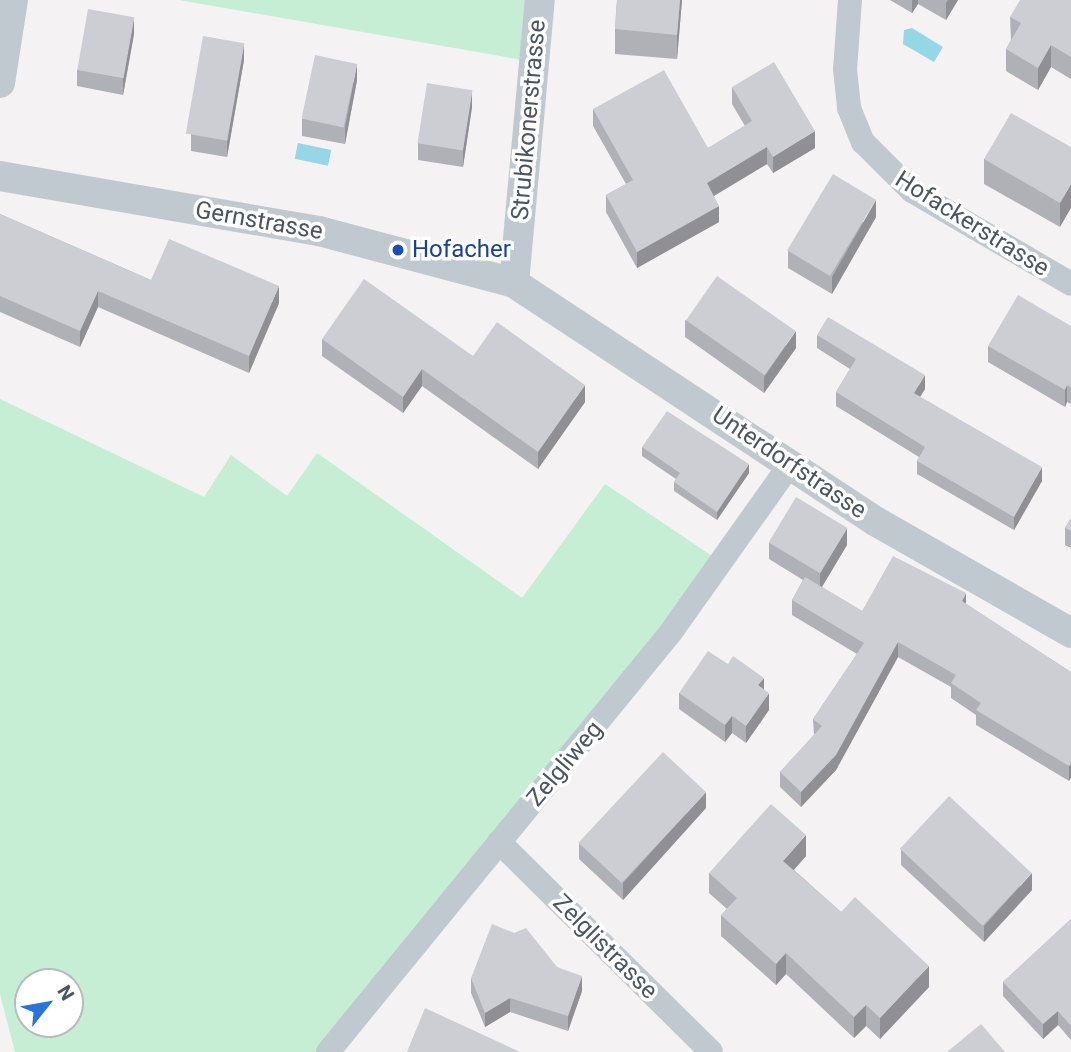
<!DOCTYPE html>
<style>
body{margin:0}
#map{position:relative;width:1071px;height:1052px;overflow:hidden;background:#f4f2f2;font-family:Roboto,sans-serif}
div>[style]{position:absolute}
.green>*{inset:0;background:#c5eed5}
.water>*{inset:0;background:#95d6e7;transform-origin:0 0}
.minor>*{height:24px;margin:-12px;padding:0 12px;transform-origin:12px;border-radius:12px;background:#c1c9d0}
.tertiary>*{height:30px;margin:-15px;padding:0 15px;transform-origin:15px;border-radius:15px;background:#c1c9d0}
.wall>*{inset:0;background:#b0b1b6}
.shaded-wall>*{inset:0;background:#909094}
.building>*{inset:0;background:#cdced4;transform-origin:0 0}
.dots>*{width:19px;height:19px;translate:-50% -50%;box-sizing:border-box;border:4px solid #fff;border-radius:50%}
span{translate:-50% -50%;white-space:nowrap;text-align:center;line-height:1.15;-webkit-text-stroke:7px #fff;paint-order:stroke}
.street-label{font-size:24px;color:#4b555f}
.transit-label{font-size:24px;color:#164399}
.left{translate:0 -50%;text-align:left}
.north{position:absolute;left:14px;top:968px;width:70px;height:70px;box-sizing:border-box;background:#fff;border:2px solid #b7bbbf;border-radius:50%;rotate:59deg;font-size:19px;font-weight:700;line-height:28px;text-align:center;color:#4b555f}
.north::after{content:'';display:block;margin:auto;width:24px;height:32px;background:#2774da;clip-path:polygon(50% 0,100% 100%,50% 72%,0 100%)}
</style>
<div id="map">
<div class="green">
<div style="clip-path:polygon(179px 0,540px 0,534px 62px)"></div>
<div style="clip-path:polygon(evenodd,0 399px,204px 497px,231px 455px,287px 496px,317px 453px,522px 598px,605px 484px,721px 562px,328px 1052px,15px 1052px,0 994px,0 399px,28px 982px,70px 982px,70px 1024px,28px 1024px,28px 982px)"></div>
</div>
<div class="water">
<div style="clip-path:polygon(912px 28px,943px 47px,934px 62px,903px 44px,904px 30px)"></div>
<div style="left:298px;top:143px;width:34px;height:16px;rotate:12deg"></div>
</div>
<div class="minor">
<div style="left:850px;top:0;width:69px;rotate:94.1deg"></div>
<div style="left:845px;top:69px;width:39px;rotate:84deg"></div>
<div style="left:849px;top:108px;width:37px;rotate:68deg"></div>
<div style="left:863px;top:142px;width:69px;rotate:45deg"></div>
<div style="left:912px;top:191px;width:184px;rotate:30.3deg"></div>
<div style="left:499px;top:842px;width:298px;rotate:44.7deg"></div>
<div style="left:328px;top:1052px;width:542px;rotate:-50.76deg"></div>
<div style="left:671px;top:632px;width:204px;rotate:-54.6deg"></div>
</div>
<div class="tertiary">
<div style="left:0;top:83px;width:84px;rotate:-81.1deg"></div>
<div style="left:0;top:176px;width:324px;rotate:9.8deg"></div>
<div style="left:319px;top:231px;width:202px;rotate:14.9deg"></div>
<div style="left:514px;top:283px;width:432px;rotate:33.4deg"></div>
<div style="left:875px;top:521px;width:226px;rotate:29.7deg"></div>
<div style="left:514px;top:283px;width:284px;rotate:-84.8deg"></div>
</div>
<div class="wall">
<div style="clip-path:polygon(617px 0,682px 0,677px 59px,615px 54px,615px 29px)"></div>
<div style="clip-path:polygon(890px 0,958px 0,946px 20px,918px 4px,912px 13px)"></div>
<div style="clip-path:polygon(1071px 0,1071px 79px,1051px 67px,1038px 90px,1006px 71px,1006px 49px,1011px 40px,1010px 17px)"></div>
<div style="clip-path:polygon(134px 34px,123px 95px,77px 86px,77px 70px)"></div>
<div style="clip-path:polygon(244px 60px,227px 157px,191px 151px,191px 134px)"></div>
<div style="clip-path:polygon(357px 80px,345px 144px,302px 136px,302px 119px)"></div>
<div style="clip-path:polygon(732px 87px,815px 148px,773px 173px,767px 164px,714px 196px,719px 222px,637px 268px,606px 212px,606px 195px,626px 184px,593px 126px,593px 109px,708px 148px,745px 126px,732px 104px)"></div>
<div style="clip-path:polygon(472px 107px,463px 167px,418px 160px,418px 143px)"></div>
<div style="clip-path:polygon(1071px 147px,1060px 227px,984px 184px,984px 159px)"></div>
<div style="clip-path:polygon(0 214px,151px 280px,279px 303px,249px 373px,98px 307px,80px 347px,0 312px)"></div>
<div style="clip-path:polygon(876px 217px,832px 294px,788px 268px,788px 251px)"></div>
<div style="clip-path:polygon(685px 320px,796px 348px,764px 393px,685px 337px)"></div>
<div style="clip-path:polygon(1071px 326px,1071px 404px,1067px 402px,1065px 407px,988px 362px,988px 346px)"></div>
<div style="clip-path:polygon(817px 335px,925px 389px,920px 397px,1042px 481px,1014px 530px,917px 474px,917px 461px,919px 457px,836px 406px,836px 392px,850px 369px,817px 348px)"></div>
<div style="clip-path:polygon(322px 339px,585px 402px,538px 469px,422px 386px,403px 413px,322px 356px)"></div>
<div style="clip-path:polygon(642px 447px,749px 473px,717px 520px,674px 491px,674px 482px,676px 479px,642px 456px)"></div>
<div style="clip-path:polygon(1071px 518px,1071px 548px,1065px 545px,1065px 528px)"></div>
<div style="clip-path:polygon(769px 543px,847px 545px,822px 587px,862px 611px,966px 604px,1071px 672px,1069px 781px,976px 725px,976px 715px,951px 698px,951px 687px,898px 657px,836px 770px,801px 807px,780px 787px,780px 772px,814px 735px,813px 719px,857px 654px,792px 615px,792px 600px,803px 580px,769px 559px)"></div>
<div style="clip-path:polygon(764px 689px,769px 710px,746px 743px,732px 733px,725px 742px,679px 709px,679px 693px)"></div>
<div style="clip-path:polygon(706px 808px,623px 900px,579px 859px,579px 843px)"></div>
<div style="clip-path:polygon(901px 849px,1032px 890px,984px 942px,901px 865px)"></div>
<div style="clip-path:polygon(806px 856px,794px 870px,841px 912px,929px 987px,880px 1039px,866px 1026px,854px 1038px,786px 974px,776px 985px,721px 936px,721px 915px,727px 909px,709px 893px,709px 873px)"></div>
<div style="clip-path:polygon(1071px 919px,1071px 1040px,1058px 1025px,1043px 1039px,1003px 996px,1003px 982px)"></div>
<div style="clip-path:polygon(557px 967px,582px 991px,568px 1031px,510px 1012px,485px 1027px,471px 993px,471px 978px)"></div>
</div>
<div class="shaded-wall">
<div style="clip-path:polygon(680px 0,682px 0,677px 59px,677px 35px)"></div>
<div style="clip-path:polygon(912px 0,918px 0,918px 4px,912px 13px)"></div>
<div style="clip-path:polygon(948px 0,958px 0,946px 20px,946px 3px)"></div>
<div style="clip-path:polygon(134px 17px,134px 34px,123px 95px,123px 78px)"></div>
<div style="clip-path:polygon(244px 43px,244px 60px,227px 157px,227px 141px)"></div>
<div style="clip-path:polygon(1051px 45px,1051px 67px,1038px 90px,1038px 68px)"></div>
<div style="clip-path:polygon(357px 64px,357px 80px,345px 144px,345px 128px)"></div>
<div style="clip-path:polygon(472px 90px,472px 107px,463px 167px,463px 150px)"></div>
<div style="clip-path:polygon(815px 131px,815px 148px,773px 173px,773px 157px)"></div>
<div style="clip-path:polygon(767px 147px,767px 164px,707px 200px,707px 183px)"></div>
<div style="clip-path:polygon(1071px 184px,1071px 208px,1060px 227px,1060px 203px)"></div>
<div style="clip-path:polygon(876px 200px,876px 217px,832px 294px,832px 277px)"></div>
<div style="clip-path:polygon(719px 206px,719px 222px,637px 268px,637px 252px)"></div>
<div style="clip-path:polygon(279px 286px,279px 303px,249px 373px,249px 356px)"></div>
<div style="clip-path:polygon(98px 291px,98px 307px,80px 347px,80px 331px)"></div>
<div style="clip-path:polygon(796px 331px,796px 348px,764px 393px,764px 377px)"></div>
<div style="clip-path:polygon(422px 369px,422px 386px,403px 413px,403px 397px)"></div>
<div style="clip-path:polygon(925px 375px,925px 389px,914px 406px,914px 393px)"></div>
<div style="clip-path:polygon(585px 385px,585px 402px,538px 469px,538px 452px)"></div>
<div style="clip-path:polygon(1067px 385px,1067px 402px,1065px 407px,1065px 390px)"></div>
<div style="clip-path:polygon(749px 464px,749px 473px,717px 520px,717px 512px)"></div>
<div style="clip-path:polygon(1042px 467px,1042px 481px,1014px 530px,1014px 517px)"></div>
<div style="clip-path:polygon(847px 528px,847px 545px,820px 590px,820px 573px)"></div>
<div style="clip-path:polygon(966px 593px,966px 608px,962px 601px)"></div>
<div style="clip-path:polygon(898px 642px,898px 657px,836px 770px,801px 807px,801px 792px)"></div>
<div style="clip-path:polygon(764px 678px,764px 695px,758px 685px)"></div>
<div style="clip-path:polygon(769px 693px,769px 710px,746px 743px,746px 726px)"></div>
<div style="clip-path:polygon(732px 716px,732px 733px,725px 742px,725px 725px)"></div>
<div style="clip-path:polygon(1071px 763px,1071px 778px,1069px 781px,1069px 766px)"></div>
<div style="clip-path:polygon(706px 792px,706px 808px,623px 900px,623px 883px)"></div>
<div style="clip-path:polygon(806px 835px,806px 856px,783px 882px,783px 861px)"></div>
<div style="clip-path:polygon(1032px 873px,1032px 890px,984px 942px,984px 926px)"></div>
<div style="clip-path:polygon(786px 953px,786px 974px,776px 985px,776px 964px)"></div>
<div style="clip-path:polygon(929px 966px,929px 987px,880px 1039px,880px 1018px)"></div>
<div style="clip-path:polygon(582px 976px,582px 991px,568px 1031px,568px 1016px)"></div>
<div style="clip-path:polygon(510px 998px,510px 1012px,485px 1027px,485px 1013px)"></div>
<div style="clip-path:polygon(866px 1005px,866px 1026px,854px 1038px,854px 1017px)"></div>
<div style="clip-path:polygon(1058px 1011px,1058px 1025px,1043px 1039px,1043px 1024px)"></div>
</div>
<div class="building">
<div style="clip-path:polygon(617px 0,680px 0,677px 35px,615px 29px)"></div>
<div style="clip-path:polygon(1020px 0,1071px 0,1071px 57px,1051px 45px,1038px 68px,1006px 49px,1021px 23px,1010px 17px)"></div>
<div style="left:88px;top:9px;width:47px;height:62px;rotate:10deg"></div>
<div style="left:203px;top:36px;width:42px;height:99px;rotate:10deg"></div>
<div style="left:315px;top:55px;width:43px;height:65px;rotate:12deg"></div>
<div style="clip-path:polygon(774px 62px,815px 131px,773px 157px,767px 147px,707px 183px,719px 206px,637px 252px,606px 195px,633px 180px,593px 109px,664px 70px,708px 148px,752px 121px,732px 87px)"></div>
<div style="left:427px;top:83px;width:46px;height:61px;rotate:9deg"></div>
<div style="clip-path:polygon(1011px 113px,1071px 147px,1071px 184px,1060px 203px,984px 159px)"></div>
<div style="left:833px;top:174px;width:50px;height:89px;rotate:31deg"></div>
<div style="clip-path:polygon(0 214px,151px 280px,169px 239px,279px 286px,249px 356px,98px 291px,80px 331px,0 296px)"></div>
<div style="left:717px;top:276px;width:96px;height:54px;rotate:35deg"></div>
<div style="clip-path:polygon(364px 279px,473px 356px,497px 322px,585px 385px,538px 452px,422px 369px,403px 397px,322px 339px)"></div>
<div style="clip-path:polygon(1018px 295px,1071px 326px,1071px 387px,1067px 385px,1065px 390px,988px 346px)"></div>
<div style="clip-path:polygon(828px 317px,925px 375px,914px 393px,1042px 467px,1014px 517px,917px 461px,925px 447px,836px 392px,856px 359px,817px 335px)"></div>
<div style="clip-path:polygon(667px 411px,749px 464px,717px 512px,674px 482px,680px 473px,642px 447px)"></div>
<div style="left:796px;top:497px;width:60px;height:53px;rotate:31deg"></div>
<div style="clip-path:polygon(1071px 518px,1071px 531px,1065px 528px)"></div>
<div style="clip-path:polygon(893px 556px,966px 593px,962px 601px,1071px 672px,1071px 763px,1069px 766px,976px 710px,981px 703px,951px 683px,956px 675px,898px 642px,836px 755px,801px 792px,780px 772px,822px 726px,813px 719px,864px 643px,792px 600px,805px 577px,862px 611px)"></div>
<div style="clip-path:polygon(708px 651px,728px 664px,733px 656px,764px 678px,758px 685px,769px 693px,746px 726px,732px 716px,725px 725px,679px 693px)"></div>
<div style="left:663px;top:752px;width:59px;height:124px;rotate:43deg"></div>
<div style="left:949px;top:796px;width:113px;height:72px;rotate:43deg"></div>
<div style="clip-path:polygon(771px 804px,806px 835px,783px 861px,841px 912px,855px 897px,929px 966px,880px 1018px,866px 1005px,854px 1017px,786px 953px,776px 964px,721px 915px,737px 898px,709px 873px)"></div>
<div style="clip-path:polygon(1071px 919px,1071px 1026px,1058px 1011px,1043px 1024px,1003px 982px)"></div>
<div style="clip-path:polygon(492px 924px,514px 933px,526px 928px,557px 967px,582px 976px,568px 1016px,510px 998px,485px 1013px,471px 978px)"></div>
<div style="clip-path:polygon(425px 1008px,518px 1051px,518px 1052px,407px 1052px)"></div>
<div style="clip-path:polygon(981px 1024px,1005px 1052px,947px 1052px)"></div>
</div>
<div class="dots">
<div style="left:398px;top:250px;background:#1a4fb4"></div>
</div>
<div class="street-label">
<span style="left:529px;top:120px;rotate:-85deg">Strubikonerstrasse</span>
<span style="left:259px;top:221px;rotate:10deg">Gernstrasse</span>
<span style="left:972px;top:224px;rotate:32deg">Hofackerstrasse</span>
<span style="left:789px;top:463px;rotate:34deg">Unterdorfstrasse</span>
<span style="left:565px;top:764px;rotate:-50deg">Zelgliweg</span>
<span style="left:605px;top:947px;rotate:45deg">Zelglistrasse</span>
</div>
<div class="transit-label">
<span class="left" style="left:412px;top:250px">Hofacher</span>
</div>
<div class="north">N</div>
</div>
